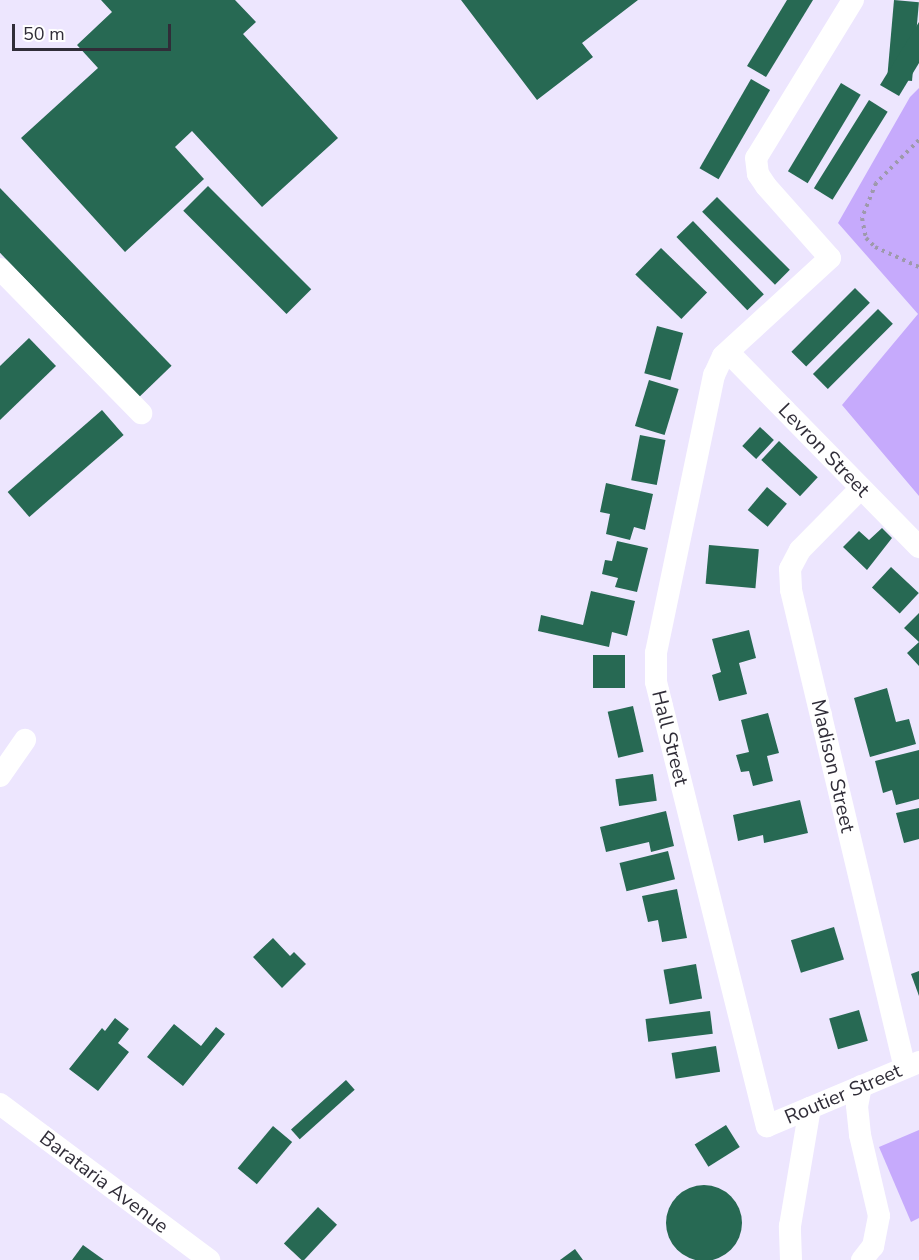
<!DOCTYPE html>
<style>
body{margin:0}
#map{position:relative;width:919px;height:1260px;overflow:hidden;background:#ede6fe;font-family:"Nunito Sans",sans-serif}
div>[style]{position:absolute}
.green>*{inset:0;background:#c6aafc}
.building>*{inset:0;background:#276953;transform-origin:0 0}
.round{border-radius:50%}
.path>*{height:4px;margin-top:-2px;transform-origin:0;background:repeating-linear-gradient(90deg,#9e99ac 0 3px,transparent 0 7.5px)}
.minor>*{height:22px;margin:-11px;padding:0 11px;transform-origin:11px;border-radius:11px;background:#fff}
span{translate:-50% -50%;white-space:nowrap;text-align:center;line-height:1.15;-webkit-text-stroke:6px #fff;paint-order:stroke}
.street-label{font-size:20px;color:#302d38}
.scale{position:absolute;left:12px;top:24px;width:159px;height:27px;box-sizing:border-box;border:3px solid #302d38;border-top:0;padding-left:8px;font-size:18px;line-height:21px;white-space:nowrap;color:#302d38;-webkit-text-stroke:4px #fff;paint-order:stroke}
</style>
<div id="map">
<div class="green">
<div style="clip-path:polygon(919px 88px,919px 496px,842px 405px,918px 314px,838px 223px,910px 97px)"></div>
<div style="clip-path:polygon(919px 1130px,919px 1218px,911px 1222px,879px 1147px)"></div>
</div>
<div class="building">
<div style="clip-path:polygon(101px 0,235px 0,256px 22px,243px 34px,338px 138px,262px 207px,192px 131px,175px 147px,204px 179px,125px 252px,21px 138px,98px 68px,77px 45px,112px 12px)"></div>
<div style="clip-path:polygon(461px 0,638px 0,582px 43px,593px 57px,537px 100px)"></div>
<div style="clip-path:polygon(787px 0,813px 0,766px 77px,747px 66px)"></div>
<div style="left:894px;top:0;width:25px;height:79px;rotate:5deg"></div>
<div style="clip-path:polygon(919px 22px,919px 63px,899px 96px,880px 85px)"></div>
<div style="left:751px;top:79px;width:22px;height:103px;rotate:30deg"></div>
<div style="left:841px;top:83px;width:23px;height:103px;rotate:31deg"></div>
<div style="left:869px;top:100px;width:22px;height:104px;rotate:32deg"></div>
<div style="left:208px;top:186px;width:146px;height:35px;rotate:45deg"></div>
<div style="left:0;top:188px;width:247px;height:45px;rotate:46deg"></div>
<div style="left:717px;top:197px;width:103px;height:21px;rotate:45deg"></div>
<div style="left:693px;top:221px;width:102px;height:23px;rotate:46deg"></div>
<div style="left:661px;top:248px;width:64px;height:37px;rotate:44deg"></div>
<div style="left:855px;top:288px;width:21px;height:90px;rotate:45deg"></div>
<div style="left:878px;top:309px;width:21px;height:92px;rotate:45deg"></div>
<div style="left:657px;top:326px;width:27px;height:49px;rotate:15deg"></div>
<div style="clip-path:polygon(29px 338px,56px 366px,0 420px,0 366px)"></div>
<div style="left:649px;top:380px;width:31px;height:48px;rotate:17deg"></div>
<div style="left:102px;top:410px;width:33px;height:125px;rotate:49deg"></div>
<div style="left:760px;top:427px;width:19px;height:26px;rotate:43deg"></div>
<div style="left:640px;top:435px;width:26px;height:46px;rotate:11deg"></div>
<div style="left:779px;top:441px;width:53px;height:26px;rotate:43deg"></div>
<div style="clip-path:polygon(606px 483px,653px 494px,645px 530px,634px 527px,630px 540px,606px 534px,610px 514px,600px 512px)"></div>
<div style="left:767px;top:487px;width:26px;height:30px;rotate:40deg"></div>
<div style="clip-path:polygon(882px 528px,892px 538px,867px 570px,843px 547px,859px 531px,869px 540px)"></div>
<div style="clip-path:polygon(617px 541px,648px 548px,637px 592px,615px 587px,618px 578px,602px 574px,605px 560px,612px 561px)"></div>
<div style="left:709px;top:545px;width:50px;height:39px;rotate:5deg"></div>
<div style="left:891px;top:567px;width:38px;height:28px;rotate:43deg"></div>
<div style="clip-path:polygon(591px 591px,635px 601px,627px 636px,612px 632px,609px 647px,538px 631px,541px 615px,583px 625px)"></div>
<div style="clip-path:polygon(919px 613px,919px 666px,907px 653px,919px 642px,904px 628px)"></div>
<div style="clip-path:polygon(749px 630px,756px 658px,739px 663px,747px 694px,719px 701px,712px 675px,721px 672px,712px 639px)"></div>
<div style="left:593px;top:655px;width:32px;height:33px"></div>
<div style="clip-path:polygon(887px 688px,896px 722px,909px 719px,916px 744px,870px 757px,854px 698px)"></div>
<div style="left:633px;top:706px;width:47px;height:26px;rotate:77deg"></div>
<div style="clip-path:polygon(768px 713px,779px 753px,767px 756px,773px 781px,753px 786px,749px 771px,741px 772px,736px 755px,749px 752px,741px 720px)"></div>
<div style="clip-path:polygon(919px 750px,919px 799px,896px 805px,892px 790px,883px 793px,875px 761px)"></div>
<div style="left:653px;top:774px;width:27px;height:38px;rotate:82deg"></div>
<div style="clip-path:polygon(800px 800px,808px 833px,764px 843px,763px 835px,738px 841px,733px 815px)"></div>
<div style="clip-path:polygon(919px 808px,919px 839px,904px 843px,896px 813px)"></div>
<div style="clip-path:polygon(666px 811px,674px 846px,651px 852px,649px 842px,606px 852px,600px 827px)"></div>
<div style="left:668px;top:851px;width:29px;height:50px;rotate:76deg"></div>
<div style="clip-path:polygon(677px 889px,687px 938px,662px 942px,658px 920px,648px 922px,642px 896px)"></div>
<div style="left:834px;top:927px;width:34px;height:45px;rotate:73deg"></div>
<div style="clip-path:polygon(273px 938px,290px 956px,294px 952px,306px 964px,282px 988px,253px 957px)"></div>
<div style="left:696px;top:964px;width:35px;height:33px;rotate:80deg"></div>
<div style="clip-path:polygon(919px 971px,919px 996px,911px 974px)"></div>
<div style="left:859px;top:1010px;width:32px;height:31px;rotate:74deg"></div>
<div style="left:710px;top:1011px;width:23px;height:65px;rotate:83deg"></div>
<div style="clip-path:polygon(115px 1018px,129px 1029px,118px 1043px,129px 1052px,98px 1091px,69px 1069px,102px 1028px,105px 1031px)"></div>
<div style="clip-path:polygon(174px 1024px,201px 1046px,216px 1027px,225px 1034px,183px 1086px,147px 1057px)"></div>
<div style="left:716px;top:1046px;width:26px;height:45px;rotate:81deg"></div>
<div style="left:346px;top:1080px;width:13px;height:74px;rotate:48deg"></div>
<div style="left:726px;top:1125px;width:26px;height:37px;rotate:58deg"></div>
<div style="left:273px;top:1126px;width:25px;height:55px;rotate:40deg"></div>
<div class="round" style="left:666px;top:1185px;width:76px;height:76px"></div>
<div style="left:318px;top:1207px;width:26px;height:50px;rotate:43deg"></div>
<div style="clip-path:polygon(83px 1245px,104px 1260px,72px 1260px)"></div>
<div style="clip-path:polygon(575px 1249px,583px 1260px,560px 1260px)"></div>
</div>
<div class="path">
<div style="left:919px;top:140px;width:61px;rotate:135deg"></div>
<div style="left:876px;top:183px;width:38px;rotate:112deg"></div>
<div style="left:862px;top:218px;width:20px;rotate:79deg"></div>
<div style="left:866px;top:238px;width:13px;rotate:45deg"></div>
<div style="left:875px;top:247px;width:48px;rotate:24.4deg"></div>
</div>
<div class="minor">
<div style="left:853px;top:0;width:185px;rotate:121.5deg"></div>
<div style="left:756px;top:158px;width:16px;rotate:83deg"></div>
<div style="left:758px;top:174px;width:14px;rotate:56deg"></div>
<div style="left:766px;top:186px;width:96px;rotate:48.4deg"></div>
<div style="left:830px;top:258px;width:145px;rotate:137.5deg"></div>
<div style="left:723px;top:356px;width:21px;rotate:115deg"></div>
<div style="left:714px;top:375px;width:284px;rotate:101.8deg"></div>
<div style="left:656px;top:653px;width:29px;rotate:90deg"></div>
<div style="left:656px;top:682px;width:458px;rotate:76deg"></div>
<div style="left:767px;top:1126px;width:165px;rotate:-22.8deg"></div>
<div style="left:0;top:269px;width:202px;rotate:45.6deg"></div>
<div style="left:729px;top:353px;width:272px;rotate:45.6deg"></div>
<div style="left:861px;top:488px;width:87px;rotate:134.5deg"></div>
<div style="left:800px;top:550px;width:21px;rotate:118deg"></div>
<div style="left:790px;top:569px;width:21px;rotate:87deg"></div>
<div style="left:791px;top:590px;width:491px;rotate:76.6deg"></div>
<div style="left:0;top:776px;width:44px;rotate:-55.2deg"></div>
<div style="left:861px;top:1086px;width:20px;rotate:101deg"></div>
<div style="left:857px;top:1106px;width:29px;rotate:84deg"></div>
<div style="left:860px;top:1135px;width:83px;rotate:76.8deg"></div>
<div style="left:879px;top:1216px;width:31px;rotate:101deg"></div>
<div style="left:873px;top:1246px;width:18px;rotate:128deg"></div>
<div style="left:0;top:1104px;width:261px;rotate:36.7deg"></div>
<div style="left:791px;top:1260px;width:34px;rotate:-92deg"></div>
<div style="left:790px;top:1226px;width:120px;rotate:-80.4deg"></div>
</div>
<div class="street-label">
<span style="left:824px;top:450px;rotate:46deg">Levron Street</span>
<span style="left:670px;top:738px;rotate:76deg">Hall Street</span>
<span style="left:833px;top:766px;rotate:77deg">Madison Street</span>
<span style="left:843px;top:1094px;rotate:-23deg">Routier Street</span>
<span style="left:104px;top:1182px;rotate:37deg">Barataria Avenue</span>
</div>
<div class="scale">50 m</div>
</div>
